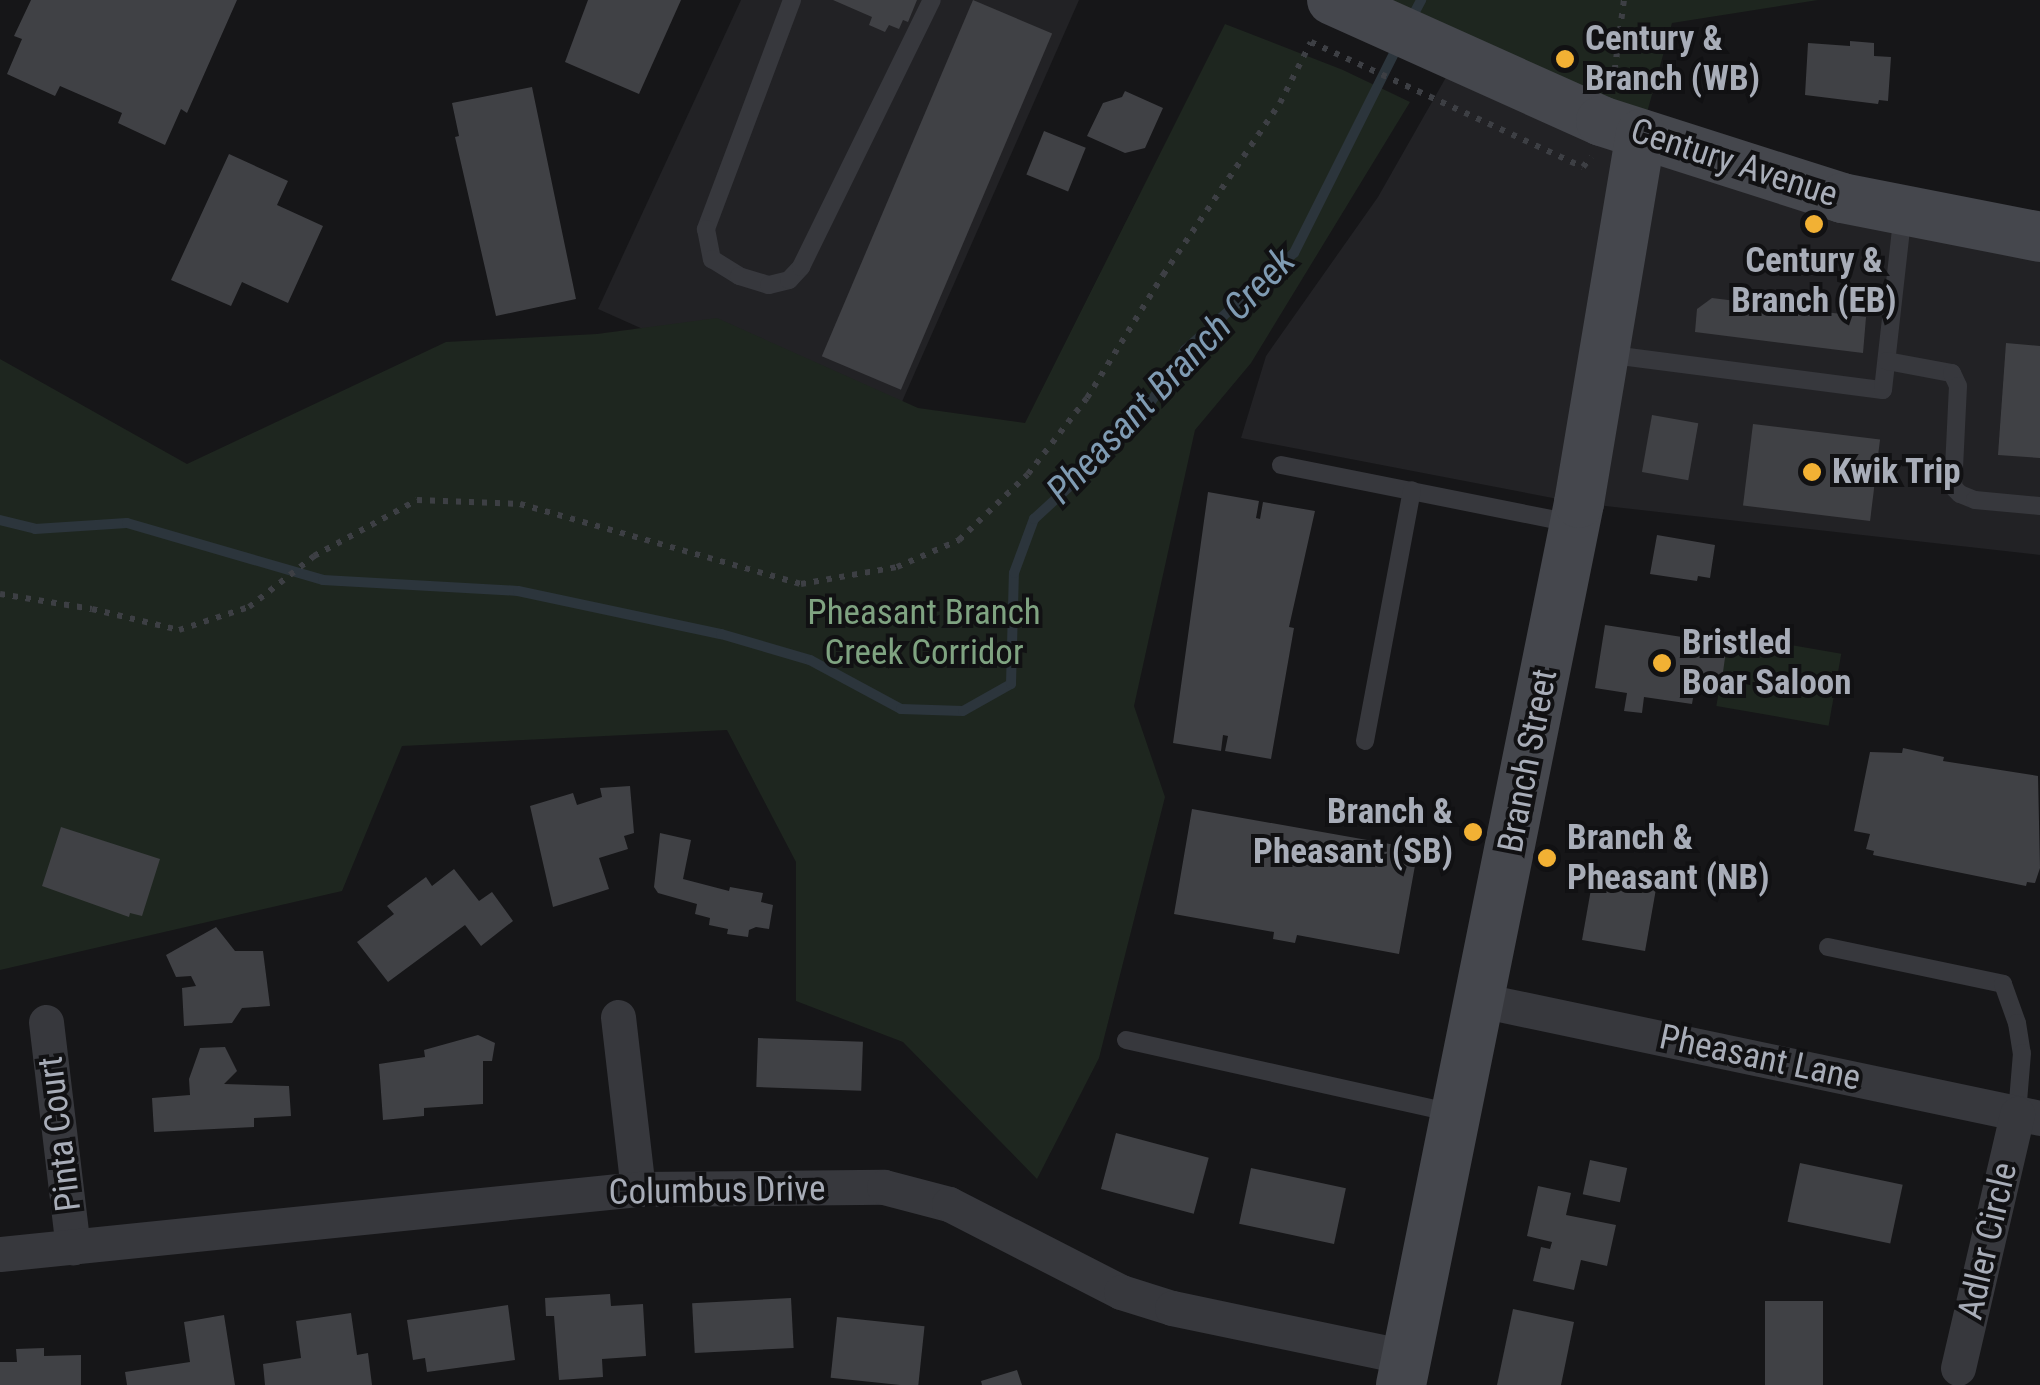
<!DOCTYPE html>
<style>
body{margin:0}
#map{position:relative;width:2040px;height:1385px;overflow:hidden;background:#161618;font-family:"Roboto Condensed",sans-serif}
div>[style]{position:absolute}
.built>*{inset:0;background:#222225}
.green>*{inset:0;background:#1e261f;transform-origin:0 0}
.stream>*{height:10px;margin:-5px;padding:0 5px;transform-origin:5px;border-radius:5px;background:#2c353c}
.building>*{inset:0;background:#404145;transform-origin:0 0}
.path>*{height:6px;margin-top:-3px;transform-origin:0;background:repeating-linear-gradient(90deg,#3d3f44 0 5px,transparent 0 13px)}
.lane>*{height:18px;margin:-9px;padding:0 9px;transform-origin:9px;border-radius:9px;background:#37383d}
.street>*{height:35px;margin:-17.5px;padding:0 17.5px;transform-origin:17.5px;border-radius:17.5px;background:#37383d}
.secondary>*{height:50px;margin:-25px;padding:0 25px;transform-origin:25px;border-radius:25px;background:#45474d}
.dots>*{width:28px;height:28px;translate:-50% -50%;box-sizing:border-box;border:5px solid #111113;border-radius:50%}
span{translate:-50% -50%;white-space:nowrap;text-align:center;line-height:1.15;-webkit-text-stroke:8px #111113;paint-order:stroke}
.poi-label{font-size:35px;color:#a8adb8;font-weight:700}
.left{translate:0 -50%;text-align:left}
.right{translate:-100% -50%;text-align:right}
.street-label{font-size:35px;color:#a8adb8}
.park-label{font-size:35px;color:#7fa381}
.water-label{font-size:38px;color:#7f9bb3;font-style:italic}
</style>
<div id="map">
<div class="built">
<div style="clip-path:polygon(741px 0,1079px 0,886px 438px,598px 309px)"></div>
<div style="clip-path:polygon(1457px 58px,2040px 237px,2040px 555px,1579px 503px,1241px 438px,1266px 356px,1378px 197px)"></div>
</div>
<div class="green">
<div style="clip-path:polygon(1332px 0,1818px 0,1672px 23px,1641px 134px)"></div>
<div style="clip-path:polygon(1225px 24px,1343px 70px,1410px 102px,1251px 363px,1195px 430px,1134px 706px,1165px 797px,1099px 1058px,1037px 1179px,903px 1042px,796px 1001px,796px 862px,727px 730px,402px 746px,342px 891px,0 970px,0 359px,187px 464px,446px 342px,597px 334px,717px 318px,918px 408px,1025px 423px)"></div>
<div style="left:1729px;top:634px;width:114px;height:73px;rotate:10deg"></div>
</div>
<div class="stream">
<div style="left:1410px;top:21px;width:24px;rotate:-62deg"></div>
<div style="left:0;top:520px;width:36px;rotate:14deg"></div>
<div style="left:35px;top:529px;width:92px;rotate:-3.7deg"></div>
<div style="left:127px;top:523px;width:204px;rotate:16.2deg"></div>
<div style="left:323px;top:580px;width:195px;rotate:3.2deg"></div>
<div style="left:518px;top:591px;width:208px;rotate:12deg"></div>
<div style="left:721px;top:634px;width:93px;rotate:16.3deg"></div>
<div style="left:810px;top:660px;width:103px;rotate:28.3deg"></div>
<div style="left:901px;top:709px;width:62px;rotate:1.8deg"></div>
<div style="left:963px;top:711px;width:55px;rotate:-29.4deg"></div>
<div style="left:1011px;top:684px;width:111px;rotate:-88.5deg"></div>
<div style="left:1014px;top:573px;width:58px;rotate:-69.7deg"></div>
<div style="left:1034px;top:519px;width:137px;rotate:-42.6deg"></div>
<div style="left:1135px;top:426px;width:91px;rotate:-56.7deg"></div>
<div style="left:1185px;top:350px;width:146px;rotate:-41.7deg"></div>
<div style="left:1294px;top:253px;width:233px;rotate:-63.4deg"></div>
</div>
<div class="building">
<div style="clip-path:polygon(31px 0,237px 0,187px 113px,181px 109px,165px 145px,118px 123px,122px 113px,60px 86px,55px 96px,7px 74px,22px 39px,14px 36px)"></div>
<div style="clip-path:polygon(588px 0,681px 0,639px 94px,565px 62px)"></div>
<div style="clip-path:polygon(833px 0,917px 0,908px 22px,903px 20px,899px 29px,889px 25px,885px 32px,869px 25px,872px 17px)"></div>
<div style="left:973px;top:0;width:86px;height:387px;rotate:23deg"></div>
<div style="clip-path:polygon(1850px 41px,1874px 43px,1874px 56px,1891px 57px,1888px 101px,1879px 100px,1878px 104px,1805px 95px,1808px 43px,1850px 46px)"></div>
<div style="clip-path:polygon(532px 87px,576px 299px,496px 316px,455px 137px,459px 136px,452px 103px)"></div>
<div style="clip-path:polygon(1125px 91px,1163px 108px,1145px 148px,1125px 153px,1087px 136px,1103px 103px,1122px 97px)"></div>
<div style="left:1044px;top:131px;width:45px;height:47px;rotate:22deg"></div>
<div style="clip-path:polygon(229px 154px,288px 181px,277px 205px,323px 226px,288px 303px,242px 282px,231px 306px,171px 280px)"></div>
<div style="clip-path:polygon(1712px 298px,1866px 317px,1863px 353px,1695px 332px,1697px 309px)"></div>
<div style="clip-path:polygon(2006px 343px,2040px 346px,2040px 458px,1998px 455px)"></div>
<div style="left:1652px;top:415px;width:47px;height:58px;rotate:10deg"></div>
<div style="left:1753px;top:424px;width:128px;height:82px;rotate:7deg"></div>
<div style="clip-path:polygon(1208px 492px,1259px 501px,1256px 518px,1260px 519px,1263px 502px,1315px 511px,1289px 627px,1294px 628px,1271px 759px,1225px 751px,1228px 736px,1223px 735px,1221px 751px,1173px 743px)"></div>
<div style="clip-path:polygon(1657px 535px,1715px 545px,1710px 578px,1698px 576px,1697px 581px,1650px 574px)"></div>
<div style="clip-path:polygon(1605px 625px,1727px 644px,1721px 686px,1696px 681px,1692px 704px,1644px 697px,1642px 713px,1624px 711px,1627px 693px,1595px 688px)"></div>
<div style="clip-path:polygon(1903px 748px,1944px 757px,1943px 761px,2038px 776px,2040px 868px,2035px 883px,2027px 882px,2026px 886px,1873px 855px,1874px 851px,1866px 849px,1870px 834px,1854px 831px,1870px 752px,1902px 753px)"></div>
<div style="clip-path:polygon(630px 786px,634px 833px,624px 836px,628px 849px,599px 858px,609px 889px,553px 907px,530px 806px,573px 793px,577px 805px,602px 797px,600px 788px)"></div>
<div style="clip-path:polygon(1192px 809px,1418px 849px,1399px 954px,1297px 935px,1295px 943px,1273px 939px,1274px 932px,1174px 914px)"></div>
<div style="clip-path:polygon(61px 827px,160px 859px,142px 916px,130px 913px,129px 917px,42px 886px)"></div>
<div style="clip-path:polygon(660px 833px,691px 840px,683px 879px,729px 891px,730px 887px,763px 893px,761px 902px,773px 905px,769px 929px,756px 927px,749px 930px,748px 937px,727px 934px,728px 929px,709px 925px,710px 918px,695px 914px,697px 904px,658px 893px,654px 887px)"></div>
<div style="clip-path:polygon(454px 869px,479px 901px,492px 892px,513px 921px,481px 946px,465px 925px,388px 982px,357px 942px,394px 914px,387px 906px,426px 877px,432px 886px)"></div>
<div style="left:1594px;top:872px;width:64px;height:69px;rotate:10deg"></div>
<div style="clip-path:polygon(216px 927px,235px 951px,263px 951px,270px 1006px,242px 1008px,232px 1023px,184px 1026px,182px 988px,196px 986px,191px 976px,176px 977px,166px 955px)"></div>
<div style="clip-path:polygon(478px 1035px,495px 1043px,492px 1061px,483px 1061px,483px 1104px,424px 1108px,424px 1116px,383px 1120px,379px 1064px,425px 1057px,424px 1050px)"></div>
<div style="left:758px;top:1038px;width:105px;height:49px;rotate:2deg"></div>
<div style="clip-path:polygon(225px 1047px,237px 1071px,224px 1084px,289px 1086px,291px 1116px,254px 1118px,254px 1127px,154px 1132px,152px 1098px,190px 1095px,189px 1079px,200px 1048px)"></div>
<div style="left:1116px;top:1133px;width:96px;height:58px;rotate:15deg"></div>
<div style="left:1590px;top:1160px;width:38px;height:35px;rotate:12deg"></div>
<div style="left:1800px;top:1163px;width:105px;height:60px;rotate:12deg"></div>
<div style="left:1251px;top:1168px;width:97px;height:57px;rotate:12deg"></div>
<div style="clip-path:polygon(1538px 1186px,1571px 1193px,1566px 1215px,1616px 1225px,1607px 1266px,1581px 1260px,1574px 1290px,1533px 1281px,1541px 1247px,1550px 1249px,1552px 1242px,1527px 1236px)"></div>
<div style="clip-path:polygon(610px 1294px,611px 1306px,643px 1304px,646px 1356px,602px 1359px,603px 1377px,559px 1380px,554px 1316px,546px 1316px,545px 1298px)"></div>
<div style="left:791px;top:1298px;width:50px;height:99px;rotate:87deg"></div>
<div style="left:1765px;top:1301px;width:58px;height:84px"></div>
<div style="clip-path:polygon(508px 1305px,515px 1360px,427px 1372px,425px 1358px,413px 1360px,407px 1320px)"></div>
<div style="clip-path:polygon(1513px 1309px,1574px 1322px,1561px 1385px,1497px 1385px)"></div>
<div style="clip-path:polygon(351px 1313px,357px 1355px,368px 1353px,372px 1385px,265px 1385px,263px 1364px,301px 1358px,296px 1321px)"></div>
<div style="clip-path:polygon(224px 1315px,235px 1385px,127px 1385px,125px 1372px,190px 1362px,184px 1322px)"></div>
<div style="left:837px;top:1317px;width:88px;height:61px;rotate:6deg"></div>
<div style="clip-path:polygon(44px 1348px,44px 1356px,81px 1355px,81px 1385px,0 1385px,0 1362px,17px 1362px,16px 1349px)"></div>
<div style="clip-path:polygon(1017px 1370px,1022px 1385px,982px 1385px,981px 1381px)"></div>
</div>
<div class="path">
<div style="left:1613px;top:83px;width:84px;rotate:-82.5deg"></div>
<div style="left:0;top:594px;width:93px;rotate:9.3deg"></div>
<div style="left:92px;top:609px;width:89px;rotate:13.6deg"></div>
<div style="left:179px;top:630px;width:74px;rotate:-18.2deg"></div>
<div style="left:249px;top:607px;width:83px;rotate:-38.1deg"></div>
<div style="left:314px;top:556px;width:117px;rotate:-28.5deg"></div>
<div style="left:417px;top:500px;width:103px;rotate:2.2deg"></div>
<div style="left:520px;top:504px;width:292px;rotate:15.9deg"></div>
<div style="left:801px;top:584px;width:97px;rotate:-10deg"></div>
<div style="left:897px;top:567px;width:68px;rotate:-23.5deg"></div>
<div style="left:959px;top:540px;width:95px;rotate:-43.7deg"></div>
<div style="left:1028px;top:474px;width:96px;rotate:-52.2deg"></div>
<div style="left:1087px;top:398px;width:145px;rotate:-58.3deg"></div>
<div style="left:1163px;top:275px;width:208px;rotate:-55.8deg"></div>
<div style="left:1280px;top:103px;width:68px;rotate:-63.1deg"></div>
<div style="left:1311px;top:42px;width:299px;rotate:24.7deg"></div>
<div style="left:1583px;top:167px;width:13px;rotate:-51deg"></div>
</div>
<div class="lane">
<div style="left:792px;top:0;width:245px;rotate:110.6deg"></div>
<div style="left:706px;top:229px;width:31px;rotate:79deg"></div>
<div style="left:712px;top:259px;width:32px;rotate:32deg"></div>
<div style="left:739px;top:276px;width:31px;rotate:17deg"></div>
<div style="left:769px;top:285px;width:21px;rotate:-14deg"></div>
<div style="left:789px;top:280px;width:18px;rotate:-47deg"></div>
<div style="left:801px;top:267px;width:297px;rotate:-63.9deg"></div>
<div style="left:1605px;top:354px;width:280px;rotate:7.4deg"></div>
<div style="left:1883px;top:390px;width:178px;rotate:-83.6deg"></div>
<div style="left:1887px;top:361px;width:66px;rotate:10.5deg"></div>
<div style="left:1952px;top:373px;width:14px;rotate:65deg"></div>
<div style="left:1958px;top:386px;width:101px;rotate:92.8deg"></div>
<div style="left:1953px;top:487px;width:10px;rotate:45deg"></div>
<div style="left:1960px;top:494px;width:16px;rotate:22deg"></div>
<div style="left:1975px;top:500px;width:65px;rotate:5.3deg"></div>
<div style="left:1281px;top:465px;width:295px;rotate:11.3deg"></div>
<div style="left:1365px;top:741px;width:255px;rotate:-79.4deg"></div>
<div style="left:1828px;top:947px;width:179px;rotate:11.9deg"></div>
<div style="left:2003px;top:984px;width:41px;rotate:70.3deg"></div>
<div style="left:2017px;top:1023px;width:30px;rotate:81deg"></div>
<div style="left:2022px;top:1053px;width:61px;rotate:94.7deg"></div>
<div style="left:1126px;top:1040px;width:335px;rotate:12.6deg"></div>
</div>
<div class="street">
<div style="left:1480px;top:1000px;width:572px;rotate:11.9deg"></div>
<div style="left:618px;top:1017px;width:173px;rotate:83.4deg"></div>
<div style="left:46px;top:1022px;width:227px;rotate:83.2deg"></div>
<div style="left:0;top:1254px;width:641px;rotate:-5.82deg"></div>
<div style="left:638px;top:1189px;width:246px;rotate:-0.5deg"></div>
<div style="left:884px;top:1187px;width:67px;rotate:14.7deg"></div>
<div style="left:949px;top:1204px;width:193px;rotate:27.1deg"></div>
<div style="left:1121px;top:1292px;width:53px;rotate:17.4deg"></div>
<div style="left:1172px;top:1308px;width:240px;rotate:11.8deg"></div>
<div style="left:1958px;top:1368px;width:261px;rotate:-76.9deg"></div>
</div>
<div class="secondary">
<div style="left:1332px;top:0;width:295px;rotate:24.2deg"></div>
<div style="left:1601px;top:121px;width:253px;rotate:17.7deg"></div>
<div style="left:1842px;top:198px;width:202px;rotate:11.1deg"></div>
<div style="left:1401px;top:1385px;width:900px;rotate:-78.59deg"></div>
<div style="left:1579px;top:503px;width:374px;rotate:-80.5deg"></div>
</div>
<div class="dots">
<div style="left:1565px;top:59px;background:#f2b134"></div>
<div style="left:1814px;top:224px;background:#f2b134"></div>
<div style="left:1812px;top:472px;background:#f2b134"></div>
<div style="left:1662px;top:663px;background:#f2b134"></div>
<div style="left:1473px;top:832px;background:#f2b134"></div>
<div style="left:1547px;top:858px;background:#f2b134"></div>
</div>
<div class="poi-label">
<span class="left" style="left:1585px;top:59px">Century &amp;<br>Branch (WB)</span>
<span style="left:1814px;top:281px">Century &amp;<br>Branch (EB)</span>
<span class="left" style="left:1832px;top:472px">Kwik Trip</span>
<span class="left" style="left:1682px;top:663px">Bristled<br>Boar Saloon</span>
<span class="right" style="left:1453px;top:832px">Branch &amp;<br>Pheasant (SB)</span>
<span class="left" style="left:1567px;top:858px">Branch &amp;<br>Pheasant (NB)</span>
</div>
<div class="street-label">
<span style="left:1734px;top:163px;rotate:18deg">Century Avenue</span>
<span style="left:1528px;top:761px;rotate:-79deg">Branch Street</span>
<span style="left:1760px;top:1058px;rotate:12deg">Pheasant Lane</span>
<span style="left:60px;top:1134px;rotate:-97deg">Pinta Court</span>
<span style="left:717px;top:1191px;rotate:-1deg">Columbus Drive</span>
<span style="left:1988px;top:1241px;rotate:-77deg">Adler Circle</span>
</div>
<div class="park-label">
<span style="left:924px;top:633px">Pheasant Branch<br>Creek Corridor</span>
</div>
<div class="water-label">
<span style="left:1171px;top:376px;rotate:-46deg">Pheasant Branch Creek</span>
</div>
</div>
